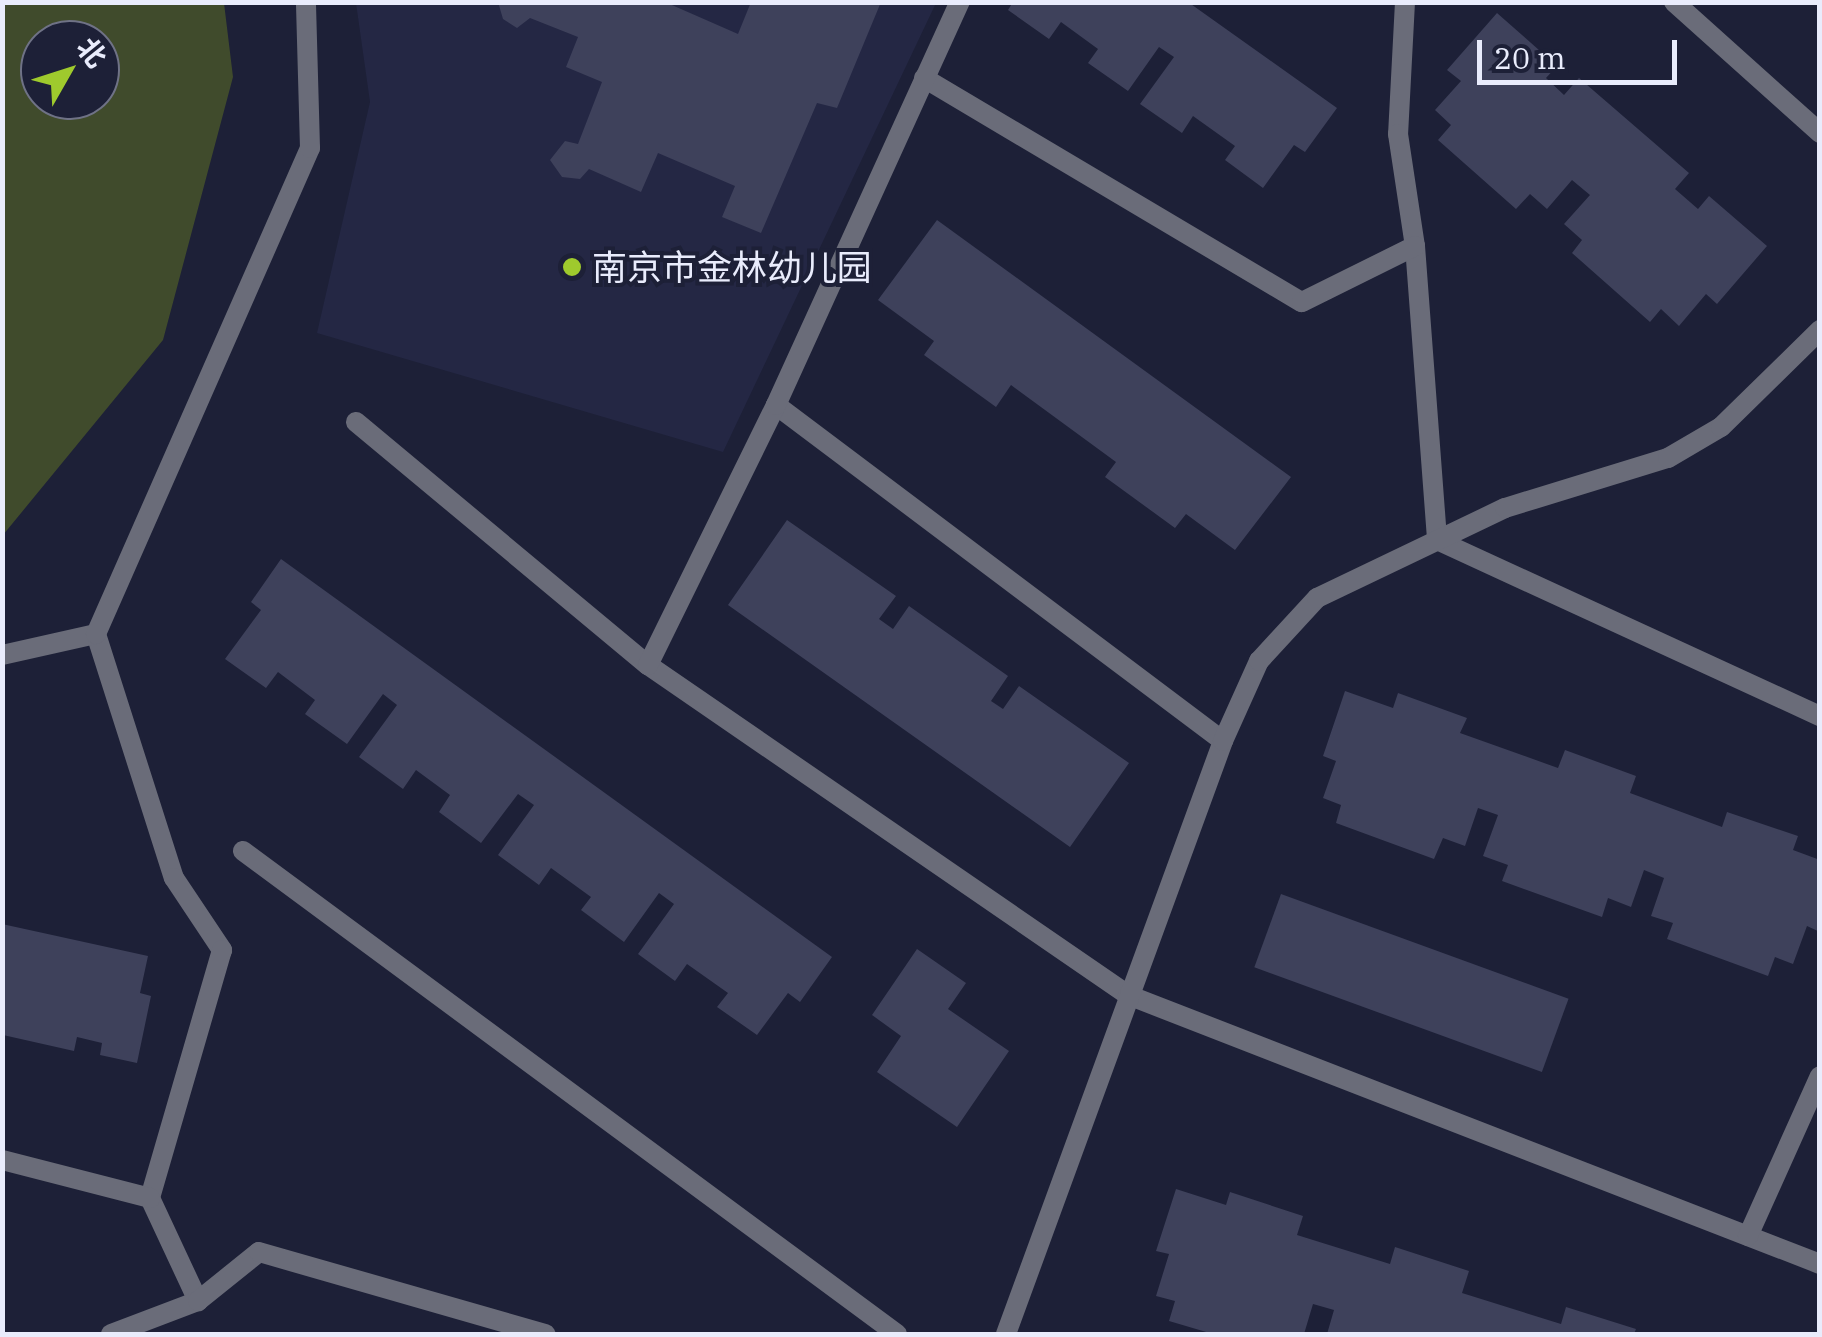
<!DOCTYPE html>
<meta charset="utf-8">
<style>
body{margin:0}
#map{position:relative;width:1822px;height:1337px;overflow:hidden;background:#1d2037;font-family:"IBM Plex Serif","Noto Sans SC",serif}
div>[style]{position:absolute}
.built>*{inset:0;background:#242744}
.green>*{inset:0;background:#404b2c}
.building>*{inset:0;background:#3e415b;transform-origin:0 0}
.lane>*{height:20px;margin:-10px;padding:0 10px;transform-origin:10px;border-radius:10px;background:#6a6c79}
.dots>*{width:28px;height:28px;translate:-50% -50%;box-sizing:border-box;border:5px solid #1d2037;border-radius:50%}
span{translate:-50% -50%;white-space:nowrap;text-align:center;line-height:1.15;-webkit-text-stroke:8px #1d2037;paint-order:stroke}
.poi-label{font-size:35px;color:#e9ecfc}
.left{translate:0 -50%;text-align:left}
.frame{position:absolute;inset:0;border:5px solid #e9ecfc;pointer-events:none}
.north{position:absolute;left:20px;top:20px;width:100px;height:100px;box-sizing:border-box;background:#1d2037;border:2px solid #6f7286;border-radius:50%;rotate:51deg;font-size:28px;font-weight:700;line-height:40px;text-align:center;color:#e9ecfc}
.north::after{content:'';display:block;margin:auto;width:35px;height:45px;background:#9fca2d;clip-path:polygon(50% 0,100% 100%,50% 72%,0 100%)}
.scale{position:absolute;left:1477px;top:40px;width:200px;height:45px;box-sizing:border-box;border:5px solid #e9ecfc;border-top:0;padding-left:12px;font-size:30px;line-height:35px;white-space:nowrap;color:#e9ecfc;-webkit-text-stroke:8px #1d2037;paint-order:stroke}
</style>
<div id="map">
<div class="built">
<div style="clip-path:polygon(356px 3px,936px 3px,723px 452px,317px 333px,370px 102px)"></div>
</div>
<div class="green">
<div style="clip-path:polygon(evenodd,3px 2px,224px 3px,233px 77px,163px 340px,3px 535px,3px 2px,40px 40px,100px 40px,100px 100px,40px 100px,40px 40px)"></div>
</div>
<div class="building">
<div style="clip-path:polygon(498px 2px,665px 2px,738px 34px,751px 2px,881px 2px,837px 108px,817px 103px,761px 233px,722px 217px,735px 186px,658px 153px,641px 192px,589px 169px,580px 179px,562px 177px,550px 160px,565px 141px,578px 144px,602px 82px,566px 67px,578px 37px,530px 18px,517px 28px,503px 19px)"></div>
<div style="clip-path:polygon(1013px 2px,1188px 2px,1337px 108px,1305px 152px,1294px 145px,1263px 188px,1225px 160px,1235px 146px,1193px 116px,1182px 133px,1140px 104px,1174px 57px,1159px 47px,1128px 91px,1088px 63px,1098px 49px,1061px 22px,1049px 39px,1008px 10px)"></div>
<div style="clip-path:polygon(1497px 13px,1557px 66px,1546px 78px,1564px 95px,1579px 78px,1689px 173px,1675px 189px,1698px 209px,1709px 196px,1767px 246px,1717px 304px,1706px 294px,1679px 326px,1661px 309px,1650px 322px,1572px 253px,1582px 240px,1564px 224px,1590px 195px,1572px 180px,1547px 209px,1530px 194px,1516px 209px,1438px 140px,1451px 125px,1435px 110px,1461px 81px,1447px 70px)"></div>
<div style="clip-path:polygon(937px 220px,1291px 477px,1235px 550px,1186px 514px,1175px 528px,1105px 477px,1116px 462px,1011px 385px,996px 407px,924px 355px,934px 341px,878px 300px)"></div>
<div style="clip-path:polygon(787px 520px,896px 596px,879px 619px,893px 629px,909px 606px,1008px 676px,991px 701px,1003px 709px,1019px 686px,1129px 763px,1070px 847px,728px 605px)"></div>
<div style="clip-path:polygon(281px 559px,832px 957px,800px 1002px,788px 993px,757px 1035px,717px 1007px,728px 993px,687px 964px,675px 981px,638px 954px,674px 904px,659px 893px,624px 942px,581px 910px,591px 897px,551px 868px,539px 885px,498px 855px,534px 805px,518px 794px,481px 843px,439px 812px,450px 795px,416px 770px,403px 789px,359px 757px,397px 705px,383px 694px,347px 744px,305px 714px,315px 700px,278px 672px,266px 688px,225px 659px,261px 610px,251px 602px)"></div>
<div style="clip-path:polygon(1345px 691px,1393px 708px,1398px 693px,1467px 718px,1460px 733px,1558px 768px,1565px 750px,1636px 776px,1630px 793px,1722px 827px,1727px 812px,1798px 836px,1793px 850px,1820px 860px,1820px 932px,1807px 926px,1793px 964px,1775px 957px,1768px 976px,1667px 939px,1673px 923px,1651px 916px,1664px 878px,1644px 870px,1631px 907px,1608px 898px,1602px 917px,1502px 881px,1508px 865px,1483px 856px,1498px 815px,1478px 808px,1465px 846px,1443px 838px,1434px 859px,1336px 823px,1341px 805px,1323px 798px,1336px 761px,1323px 756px)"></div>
<div style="left:1281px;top:894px;width:306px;height:78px;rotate:20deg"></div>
<div style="clip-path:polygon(2px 924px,148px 956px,140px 993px,151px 996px,137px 1063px,100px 1055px,102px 1043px,77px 1037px,74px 1051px,3px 1035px)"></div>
<div style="clip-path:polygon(917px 949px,966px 983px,948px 1009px,1009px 1051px,957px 1127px,877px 1072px,901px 1036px,872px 1015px)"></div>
<div style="clip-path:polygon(1176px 1189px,1226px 1205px,1230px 1192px,1303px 1216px,1297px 1235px,1390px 1264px,1395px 1247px,1469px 1271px,1462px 1293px,1561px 1324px,1566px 1307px,1636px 1329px,1634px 1334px,1327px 1334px,1334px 1310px,1313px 1304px,1304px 1334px,1213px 1334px,1169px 1321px,1175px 1301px,1156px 1296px,1169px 1254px,1156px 1251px)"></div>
</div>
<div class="lane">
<div style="left:1405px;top:2px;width:132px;rotate:93deg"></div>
<div style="left:1398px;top:134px;width:113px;rotate:81.4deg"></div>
<div style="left:1415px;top:246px;width:295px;rotate:85.7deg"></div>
<div style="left:1437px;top:540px;width:422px;rotate:24.7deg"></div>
<div style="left:1674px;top:2px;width:196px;rotate:41.9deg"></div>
<div style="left:924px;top:78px;width:439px;rotate:30.7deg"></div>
<div style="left:1302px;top:302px;width:126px;rotate:-26.4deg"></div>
<div style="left:776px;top:405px;width:559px;rotate:36.93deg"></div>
<div style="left:356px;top:422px;width:380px;rotate:39.8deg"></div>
<div style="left:648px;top:665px;width:582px;rotate:34.51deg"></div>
<div style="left:1128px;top:995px;width:742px;rotate:21.24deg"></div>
<div style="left:96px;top:634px;width:256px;rotate:72.3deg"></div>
<div style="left:174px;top:878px;width:87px;rotate:56.3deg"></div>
<div style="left:222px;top:950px;width:258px;rotate:106.2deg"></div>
<div style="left:150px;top:1198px;width:114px;rotate:65deg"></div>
<div style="left:2px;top:655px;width:96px;rotate:-12.6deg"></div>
<div style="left:96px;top:634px;width:531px;rotate:-66.23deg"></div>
<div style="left:310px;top:148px;width:146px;rotate:-91.6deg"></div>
<div style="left:648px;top:665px;width:290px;rotate:-63.8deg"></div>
<div style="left:776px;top:405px;width:443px;rotate:-65.5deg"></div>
<div style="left:243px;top:851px;width:813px;rotate:36.45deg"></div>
<div style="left:2px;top:1160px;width:153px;rotate:14.4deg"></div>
<div style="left:1748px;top:1236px;width:175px;rotate:-65.8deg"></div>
<div style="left:111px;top:1334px;width:93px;rotate:-20.8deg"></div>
<div style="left:198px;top:1301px;width:78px;rotate:-38.8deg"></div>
<div style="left:259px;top:1252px;width:298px;rotate:16deg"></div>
<div style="left:1006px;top:1334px;width:631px;rotate:-69.9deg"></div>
<div style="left:1223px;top:741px;width:88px;rotate:-65.8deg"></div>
<div style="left:1259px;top:661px;width:86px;rotate:-47.4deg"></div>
<div style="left:1317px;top:598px;width:208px;rotate:-25.6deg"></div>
<div style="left:1505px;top:508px;width:170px;rotate:-17.1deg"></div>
<div style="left:1668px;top:458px;width:61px;rotate:-30.3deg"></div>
<div style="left:1721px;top:427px;width:139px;rotate:-44.4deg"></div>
</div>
<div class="dots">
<div style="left:572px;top:267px;background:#9fca2d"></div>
</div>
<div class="poi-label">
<span class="left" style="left:592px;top:267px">南京市金林幼儿园</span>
</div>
<div class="frame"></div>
<div class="north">北</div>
<div class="scale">20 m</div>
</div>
